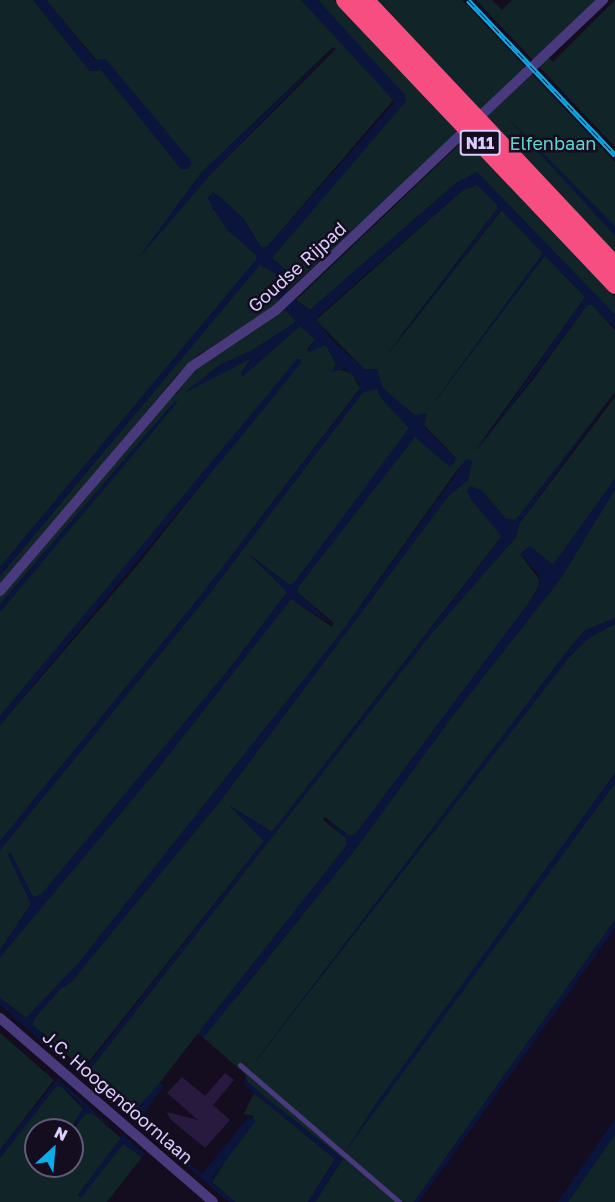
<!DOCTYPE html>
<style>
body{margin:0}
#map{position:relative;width:615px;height:1202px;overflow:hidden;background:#130d1f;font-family:"Golos Text",sans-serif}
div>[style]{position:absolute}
.green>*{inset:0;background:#112528}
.water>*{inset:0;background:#0b143a}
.building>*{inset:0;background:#281a3f}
.lane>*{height:5px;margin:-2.5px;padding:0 2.5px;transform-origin:2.5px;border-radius:2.5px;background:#483a7c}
.street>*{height:10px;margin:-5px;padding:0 5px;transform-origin:5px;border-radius:5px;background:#483a7c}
.highway>*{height:18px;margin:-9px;padding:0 9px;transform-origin:9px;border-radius:9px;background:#f74e81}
.rail>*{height:5px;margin-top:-2.5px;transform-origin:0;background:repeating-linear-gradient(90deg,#130d1f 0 9px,#0badeb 0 18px);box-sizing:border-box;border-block:2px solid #0badeb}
span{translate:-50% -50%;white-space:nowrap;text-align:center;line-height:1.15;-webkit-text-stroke:5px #130d1f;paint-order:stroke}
.shield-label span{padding:2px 4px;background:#130d1f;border:2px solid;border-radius:4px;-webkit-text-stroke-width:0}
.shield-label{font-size:16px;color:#dbcdfd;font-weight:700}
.park-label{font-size:18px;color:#5ed9d0}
.street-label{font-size:18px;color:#dbcdfd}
.north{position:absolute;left:24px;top:1118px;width:60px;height:60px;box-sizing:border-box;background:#130d1f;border:2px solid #635a78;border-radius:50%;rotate:26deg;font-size:16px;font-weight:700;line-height:24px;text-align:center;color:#dbcdfd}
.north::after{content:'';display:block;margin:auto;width:21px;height:27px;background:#0badeb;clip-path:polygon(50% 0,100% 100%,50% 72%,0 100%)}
</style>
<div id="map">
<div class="green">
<div style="clip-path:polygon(evenodd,0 0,33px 0,90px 71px,101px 70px,111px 80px,181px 169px,188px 169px,46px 0,301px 0,395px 98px,267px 247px,261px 247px,243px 218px,220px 197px,212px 208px,256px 255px,256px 260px,0 567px,0 0,333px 47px,336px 49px,209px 176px,141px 255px,201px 173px,333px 47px)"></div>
<div style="clip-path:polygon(318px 0,334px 0,459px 132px,287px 291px,287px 271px,272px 258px,275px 253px,406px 101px)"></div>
<div style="clip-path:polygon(376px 0,462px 0,615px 162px,615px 256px)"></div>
<div style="clip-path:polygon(476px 0,492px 0,502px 10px,512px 0,597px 0,543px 53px,553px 62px,615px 0,615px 147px)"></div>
<div style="clip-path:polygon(465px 139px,615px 297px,615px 315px,477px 172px,455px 184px,310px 310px,296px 300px)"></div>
<div style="clip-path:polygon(477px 185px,498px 205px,497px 209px,384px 358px,502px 210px,543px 253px,432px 405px,545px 255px,585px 297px,474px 452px,532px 381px,587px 305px,591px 304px,615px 330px,615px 392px,516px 520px,506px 519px,481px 490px,471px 499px,502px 536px,272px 832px,230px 806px,264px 841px,83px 1069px,32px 1024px,34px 1019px,60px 989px,71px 982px,221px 800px,449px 495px,468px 480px,472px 461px,467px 459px,455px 473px,340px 634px,77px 965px,26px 1018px,0 998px,0 957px,156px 771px,291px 599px,332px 627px,334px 623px,297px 592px,298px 587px,415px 436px,449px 466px,456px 458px,424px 425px,426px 415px,414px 415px,383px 389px,377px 370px,364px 369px,316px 320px,463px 190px)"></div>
<div style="clip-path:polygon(260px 264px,278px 275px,268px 289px,278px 300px,273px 308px,198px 355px,177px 375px,0 587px,0 576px)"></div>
<div style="clip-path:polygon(286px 309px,296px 322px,253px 350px,220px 365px,184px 393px,252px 357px,241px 373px,243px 376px,300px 326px,315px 339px,306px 351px,326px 345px,339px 369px,352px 374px,360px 388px,199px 598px,0 841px,0 725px,136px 567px,301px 359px,0 716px,0 612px,176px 400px,0 604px,0 596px,169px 395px,178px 393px,177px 386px,193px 370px)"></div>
<div style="clip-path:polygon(377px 388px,381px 398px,409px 428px,404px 440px,293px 584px,288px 584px,248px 553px,287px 592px,226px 673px,41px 895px,33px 897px,11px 853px,8px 854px,31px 904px,0 950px,0 850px,206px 598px,363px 392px)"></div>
<div style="clip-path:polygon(615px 397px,615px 479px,553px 565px,530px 547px,520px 554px,541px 582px,528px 604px,355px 835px,348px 835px,325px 817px,323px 820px,346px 838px,347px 845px,199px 1032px,236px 998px,357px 847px,451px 718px,561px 578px,615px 489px,615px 618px,584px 631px,565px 654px,251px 1067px,570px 656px,590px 637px,615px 624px,615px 773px,344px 1152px,615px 783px,615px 920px,414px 1202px,315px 1202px,343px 1159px,266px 1098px,247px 1082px,245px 1074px,198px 1033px,138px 1111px,133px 1112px,89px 1079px,92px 1067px,431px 634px,516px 537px,519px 524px)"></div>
<div style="clip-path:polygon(0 1033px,54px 1080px,0 1150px)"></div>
<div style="clip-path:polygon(61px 1086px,84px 1110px,69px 1130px,36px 1130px,36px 1166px,72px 1166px,72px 1131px,86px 1113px,92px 1113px,121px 1138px,78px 1195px,81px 1197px,123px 1144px,142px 1157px,107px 1202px,0 1202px,0 1158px,55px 1087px)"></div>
<div style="clip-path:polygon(254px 1093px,335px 1159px,308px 1202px,235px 1202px,212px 1182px,254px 1116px,244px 1114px)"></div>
<div style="clip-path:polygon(615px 1134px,615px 1202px,568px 1202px,597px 1160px)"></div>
</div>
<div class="water">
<div style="clip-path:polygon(33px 0,46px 0,95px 60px,105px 59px,109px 63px,192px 162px,188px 169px,181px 169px,101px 70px,90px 71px)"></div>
<div style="clip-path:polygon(301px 0,318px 0,405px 95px,406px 101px,272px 258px,291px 275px,285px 286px,296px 300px,310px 310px,455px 184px,477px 172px,615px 315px,615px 329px,591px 304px,587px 305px,475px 454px,585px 297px,545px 256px,432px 405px,543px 253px,501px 210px,384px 360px,497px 209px,497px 205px,477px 185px,463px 190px,318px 316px,316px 320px,335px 343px,364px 369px,377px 369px,383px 388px,414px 415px,426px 413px,424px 426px,456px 459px,454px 463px,450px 467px,415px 437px,298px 587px,297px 592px,334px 626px,291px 599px,156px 771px,0 957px,0 950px,31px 904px,8px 854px,11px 853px,33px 897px,41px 895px,226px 673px,287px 592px,247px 553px,288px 584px,293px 584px,409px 428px,381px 398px,377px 389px,363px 392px,206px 598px,0 850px,0 841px,199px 598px,360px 389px,359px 382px,345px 368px,332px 372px,336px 363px,326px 345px,307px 353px,315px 339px,300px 326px,243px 376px,241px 373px,252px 358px,184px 393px,220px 365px,253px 350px,296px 322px,268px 289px,278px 275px,260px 265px,0 576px,0 567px,256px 260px,256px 255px,227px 230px,207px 198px,213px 192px,220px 197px,243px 218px,261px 247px,267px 247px,395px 102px)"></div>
<div style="clip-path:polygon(335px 47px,209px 176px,136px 261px,201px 173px)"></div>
<div style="clip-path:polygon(503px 113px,615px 226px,615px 236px)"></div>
<div style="clip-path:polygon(297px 359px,301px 359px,301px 363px,236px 443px,0 725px,0 716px)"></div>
<div style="clip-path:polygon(615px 392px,519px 524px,516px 537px,431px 634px,92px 1067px,88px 1081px,67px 1063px,71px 1060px,85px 1069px,264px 841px,230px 806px,272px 832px,502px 537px,471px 499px,467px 491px,470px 486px,481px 490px,506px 519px,516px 520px)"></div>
<div style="clip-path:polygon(176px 400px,177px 403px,0 612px,0 604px)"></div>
<div style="clip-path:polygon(467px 459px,472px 461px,468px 480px,449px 495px,221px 800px,71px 982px,60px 989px,34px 1019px,32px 1024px,63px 1053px,60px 1058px,0 1005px,0 998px,26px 1018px,77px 965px,340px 634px)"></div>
<div style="clip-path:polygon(615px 479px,615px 489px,561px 578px,451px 718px,357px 847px,204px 1037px,201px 1035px,199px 1032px,347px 845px,346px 838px,323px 817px,348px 835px,355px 835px,538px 590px,539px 575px,520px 554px,530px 546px,553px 565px)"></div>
<div style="clip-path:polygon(615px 618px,615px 624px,590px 637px,570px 656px,251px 1067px,565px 654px,584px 631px)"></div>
<div style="clip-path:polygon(615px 773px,615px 783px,345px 1152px,375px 1105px)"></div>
<div style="clip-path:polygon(615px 920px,615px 928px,567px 996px,419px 1202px,414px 1202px)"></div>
<div style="clip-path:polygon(245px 1074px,248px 1082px,266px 1098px,343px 1159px,315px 1202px,308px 1202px,335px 1159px,254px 1093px,245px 1085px)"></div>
<div style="clip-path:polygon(58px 1078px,117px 1132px,92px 1113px,86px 1114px,69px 1130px,84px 1107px,61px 1086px,56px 1087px,0 1158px,0 1150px)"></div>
<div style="clip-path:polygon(98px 1083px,133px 1112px,160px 1083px,164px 1086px,140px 1119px,176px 1151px,173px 1155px,94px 1087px)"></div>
<div style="clip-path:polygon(249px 1116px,256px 1121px,213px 1177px,212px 1182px,235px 1202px,229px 1202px,181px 1161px,183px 1158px,202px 1174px)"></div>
<div style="clip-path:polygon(615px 1118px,615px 1134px,568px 1202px,558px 1202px)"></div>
<div style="clip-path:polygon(123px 1135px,145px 1154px,142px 1157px,123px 1144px,81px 1198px,78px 1195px)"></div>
</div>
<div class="building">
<div style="clip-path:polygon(225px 1073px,234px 1080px,213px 1105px,230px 1120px,205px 1148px,170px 1119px,167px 1112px,198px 1120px,167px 1093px,182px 1077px,205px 1096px)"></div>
</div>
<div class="lane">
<div style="left:240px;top:1065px;width:210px;rotate:40.7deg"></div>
</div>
<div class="street">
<div style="left:0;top:591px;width:294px;rotate:-49.5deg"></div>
<div style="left:191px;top:367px;width:102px;rotate:-33.8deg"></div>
<div style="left:276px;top:310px;width:451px;rotate:-43.5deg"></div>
<div style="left:0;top:1018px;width:281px;rotate:40.8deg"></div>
</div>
<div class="highway">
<div style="left:345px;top:0;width:393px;rotate:46.5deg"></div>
<div style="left:365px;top:0;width:364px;rotate:46.7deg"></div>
</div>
<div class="rail">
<div style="left:468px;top:0;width:214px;rotate:46.5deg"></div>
</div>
<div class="shield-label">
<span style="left:480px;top:143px">N11</span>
</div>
<div class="park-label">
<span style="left:553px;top:143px">Elfenbaan</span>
</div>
<div class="street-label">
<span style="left:297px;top:267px;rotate:-42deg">Goudse Rijpad</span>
<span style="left:118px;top:1097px;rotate:41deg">J.C. Hoogendoornlaan</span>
</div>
<div class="north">N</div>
</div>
